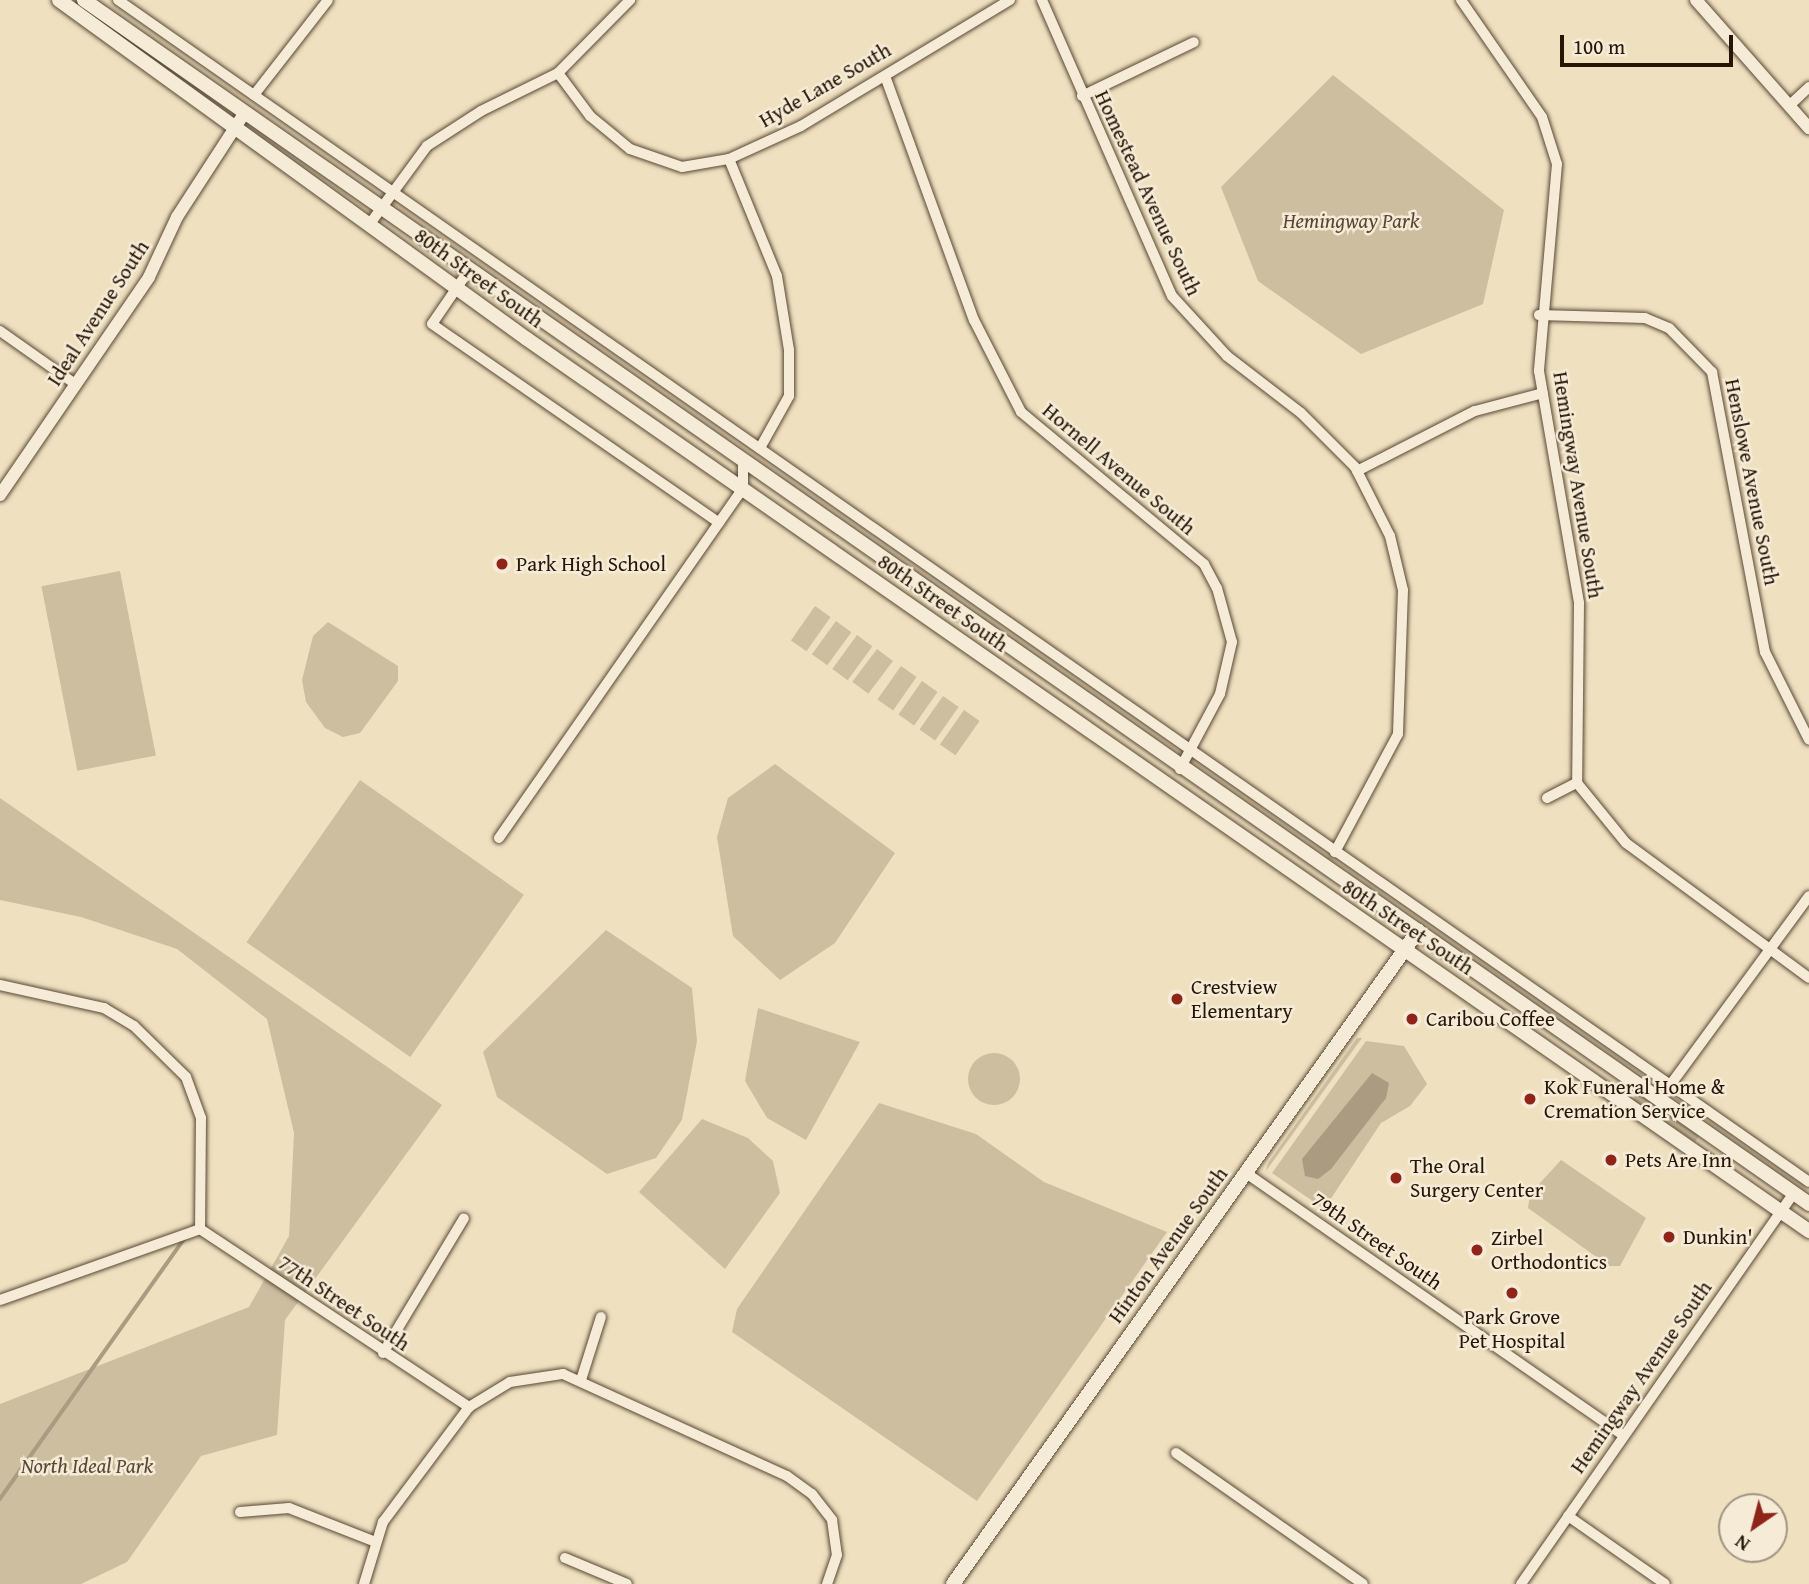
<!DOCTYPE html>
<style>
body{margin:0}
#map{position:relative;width:1809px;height:1584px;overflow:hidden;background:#efe0c0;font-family:"Gentium Book Plus",serif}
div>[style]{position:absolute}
.green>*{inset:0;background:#cdbea0;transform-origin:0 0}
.round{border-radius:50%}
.water>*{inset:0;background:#aa9b81}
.stream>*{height:3.5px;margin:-1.75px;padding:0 1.75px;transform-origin:1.75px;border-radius:1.75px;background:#aa9b81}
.roads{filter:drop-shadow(0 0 2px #584834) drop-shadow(0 0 2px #584834)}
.minor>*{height:10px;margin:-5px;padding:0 5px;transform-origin:5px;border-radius:5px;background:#f5ebd6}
.tertiary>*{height:12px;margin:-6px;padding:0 6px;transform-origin:6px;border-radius:6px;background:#f5ebd6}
.secondary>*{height:14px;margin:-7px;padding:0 7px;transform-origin:7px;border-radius:7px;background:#f5ebd6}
.dots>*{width:19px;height:19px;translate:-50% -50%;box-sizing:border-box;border:4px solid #f5ebd6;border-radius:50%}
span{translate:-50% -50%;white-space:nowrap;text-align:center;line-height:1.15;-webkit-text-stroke:5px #f5ebd6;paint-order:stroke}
.street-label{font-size:21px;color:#251606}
.park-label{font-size:21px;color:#574834;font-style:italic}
.poi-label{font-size:21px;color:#251606}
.left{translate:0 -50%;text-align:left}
.north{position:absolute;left:1718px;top:1493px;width:70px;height:70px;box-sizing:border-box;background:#f5ebd6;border:2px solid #a29683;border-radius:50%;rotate:215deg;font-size:19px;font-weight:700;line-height:28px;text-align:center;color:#251606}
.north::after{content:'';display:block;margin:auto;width:24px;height:32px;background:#8f2418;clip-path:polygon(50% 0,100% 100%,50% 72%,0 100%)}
.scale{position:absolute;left:1560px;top:35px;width:173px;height:32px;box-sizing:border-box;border:4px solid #251606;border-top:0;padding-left:9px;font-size:21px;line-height:24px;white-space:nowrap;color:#251606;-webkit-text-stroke:5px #f5ebd6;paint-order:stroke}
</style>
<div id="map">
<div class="green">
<div style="clip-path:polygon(1333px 75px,1504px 210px,1483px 304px,1361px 354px,1258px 281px,1221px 187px)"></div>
<div style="left:120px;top:571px;width:188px;height:80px;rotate:79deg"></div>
<div style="left:815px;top:606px;width:19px;height:42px;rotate:35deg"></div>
<div style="left:836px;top:621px;width:19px;height:41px;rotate:36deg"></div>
<div style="clip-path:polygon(328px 622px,398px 666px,398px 681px,360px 733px,343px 737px,325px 728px,306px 702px,302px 680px,313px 636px)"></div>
<div style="left:857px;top:635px;width:19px;height:42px;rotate:36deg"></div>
<div style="left:877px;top:649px;width:20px;height:41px;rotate:37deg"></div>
<div style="left:901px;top:666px;width:19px;height:41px;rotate:35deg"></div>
<div style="left:922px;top:681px;width:19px;height:41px;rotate:35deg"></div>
<div style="left:943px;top:696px;width:19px;height:41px;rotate:35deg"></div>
<div style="left:964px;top:710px;width:19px;height:42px;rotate:35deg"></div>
<div style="clip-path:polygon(775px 764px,895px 853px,835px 943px,780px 980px,733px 936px,717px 837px,728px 798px)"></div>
<div style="left:360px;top:780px;width:200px;height:198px;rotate:35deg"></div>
<div style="clip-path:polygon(0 798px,442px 1105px,285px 1320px,277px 1435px,201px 1456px,127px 1562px,81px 1584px,0 1584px,0 1404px,249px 1307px,289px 1236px,294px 1133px,267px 1019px,177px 949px,81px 917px,0 900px)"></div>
<div style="clip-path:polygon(606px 930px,692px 988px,697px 1041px,682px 1120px,656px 1158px,607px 1174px,497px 1097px,483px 1052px)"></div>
<div style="clip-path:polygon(758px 1008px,860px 1042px,806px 1140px,767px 1118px,745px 1081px)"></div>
<div style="clip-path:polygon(1357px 1038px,1362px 1038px,1266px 1171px,1268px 1163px)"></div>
<div style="clip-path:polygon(1366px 1041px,1404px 1046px,1427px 1084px,1410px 1106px,1381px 1123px,1324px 1209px,1272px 1173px)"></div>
<div class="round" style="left:968px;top:1053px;width:52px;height:52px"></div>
<div style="clip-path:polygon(1638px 1093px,1699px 1136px,1695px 1142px,1633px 1100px)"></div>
<div style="clip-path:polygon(879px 1103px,976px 1134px,1044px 1182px,1167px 1232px,977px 1501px,732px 1332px,737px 1309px)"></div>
<div style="clip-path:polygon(702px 1119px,748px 1138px,773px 1161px,780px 1193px,725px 1269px,639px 1192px)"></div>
<div style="clip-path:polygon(1561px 1160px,1646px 1218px,1620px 1266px,1609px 1266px,1528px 1208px,1530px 1194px)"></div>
</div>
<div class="water">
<div style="clip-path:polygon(1372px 1073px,1389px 1083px,1386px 1098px,1331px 1169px,1318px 1179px,1305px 1176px,1302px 1159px)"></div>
</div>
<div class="stream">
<div style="left:0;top:1499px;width:320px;rotate:-54.7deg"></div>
</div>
<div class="roads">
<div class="minor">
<div style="left:118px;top:0;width:2063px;rotate:34.95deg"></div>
<div style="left:1042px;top:0;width:323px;rotate:66.3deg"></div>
<div style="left:1172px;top:296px;width:81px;rotate:47.5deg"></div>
<div style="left:1227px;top:356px;width:93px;rotate:37.6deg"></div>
<div style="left:1301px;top:413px;width:76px;rotate:45deg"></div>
<div style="left:1355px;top:467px;width:77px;rotate:63.1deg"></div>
<div style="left:1390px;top:536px;width:56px;rotate:76.5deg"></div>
<div style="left:1403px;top:590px;width:144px;rotate:92deg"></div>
<div style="left:1398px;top:734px;width:134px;rotate:118.1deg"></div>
<div style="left:1461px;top:0;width:142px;rotate:55.3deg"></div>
<div style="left:1542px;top:117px;width:49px;rotate:72.3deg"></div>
<div style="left:1557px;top:164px;width:208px;rotate:95deg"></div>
<div style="left:1539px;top:371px;width:235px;rotate:80.2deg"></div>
<div style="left:1579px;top:603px;width:180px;rotate:90.6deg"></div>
<div style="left:1577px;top:783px;width:77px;rotate:50.8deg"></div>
<div style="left:1626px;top:843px;width:227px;rotate:36.4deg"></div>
<div style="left:558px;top:73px;width:54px;rotate:53.3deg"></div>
<div style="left:590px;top:116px;width:52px;rotate:39.5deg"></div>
<div style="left:630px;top:149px;width:55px;rotate:19.1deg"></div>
<div style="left:682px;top:167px;width:48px;rotate:-9.7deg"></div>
<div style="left:729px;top:159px;width:79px;rotate:-24.6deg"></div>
<div style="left:801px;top:126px;width:244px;rotate:-31.1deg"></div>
<div style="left:885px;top:76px;width:260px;rotate:70deg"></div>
<div style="left:974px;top:320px;width:103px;rotate:62.9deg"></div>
<div style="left:1021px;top:412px;width:238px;rotate:39.7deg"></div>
<div style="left:1204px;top:564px;width:27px;rotate:62deg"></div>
<div style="left:1217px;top:588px;width:56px;rotate:74.5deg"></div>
<div style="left:1232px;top:642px;width:53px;rotate:103deg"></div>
<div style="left:1220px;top:694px;width:85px;rotate:118.1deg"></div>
<div style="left:254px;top:95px;width:120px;rotate:-52.1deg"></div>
<div style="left:1082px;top:96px;width:124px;rotate:-25.7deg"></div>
<div style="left:1791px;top:104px;width:25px;rotate:-43deg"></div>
<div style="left:729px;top:159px;width:126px;rotate:67.7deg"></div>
<div style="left:777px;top:276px;width:75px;rotate:80.8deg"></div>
<div style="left:789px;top:350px;width:46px;rotate:90deg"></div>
<div style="left:789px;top:396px;width:60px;rotate:119.1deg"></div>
<div style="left:369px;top:225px;width:98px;rotate:-53.7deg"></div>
<div style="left:427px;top:146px;width:64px;rotate:-32.9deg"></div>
<div style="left:481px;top:111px;width:86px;rotate:-26.3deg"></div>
<div style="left:558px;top:73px;width:103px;rotate:-45.4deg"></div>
<div style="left:469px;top:270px;width:65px;rotate:124.4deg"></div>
<div style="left:432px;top:324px;width:349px;rotate:34.7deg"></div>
<div style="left:1539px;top:315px;width:106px;rotate:1.6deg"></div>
<div style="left:1645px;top:318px;width:26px;rotate:23deg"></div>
<div style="left:1669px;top:328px;width:62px;rotate:45.7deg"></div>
<div style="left:1712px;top:372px;width:285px;rotate:79.3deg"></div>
<div style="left:1765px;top:652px;width:98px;rotate:63.4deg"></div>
<div style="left:0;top:331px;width:92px;rotate:35.2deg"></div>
<div style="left:1357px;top:471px;width:132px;rotate:-27deg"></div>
<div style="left:1475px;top:411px;width:70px;rotate:-14.8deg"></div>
<div style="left:1547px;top:798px;width:34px;rotate:-27deg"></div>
<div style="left:499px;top:838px;width:427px;rotate:-55.1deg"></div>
<div style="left:743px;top:488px;width:25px;rotate:-90deg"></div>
<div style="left:0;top:985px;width:107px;rotate:12.5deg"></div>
<div style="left:104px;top:1008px;width:35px;rotate:31deg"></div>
<div style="left:134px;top:1026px;width:73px;rotate:44.4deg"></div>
<div style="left:186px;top:1077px;width:44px;rotate:69.9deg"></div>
<div style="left:201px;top:1118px;width:111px;rotate:90.5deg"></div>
<div style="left:200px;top:1229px;width:323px;rotate:33.5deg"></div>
<div style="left:469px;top:1407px;width:48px;rotate:-31.4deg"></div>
<div style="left:510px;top:1382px;width:54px;rotate:-8.6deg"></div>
<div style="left:563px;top:1374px;width:246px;rotate:24.5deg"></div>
<div style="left:787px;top:1476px;width:31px;rotate:36deg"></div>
<div style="left:812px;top:1494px;width:33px;rotate:52deg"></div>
<div style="left:832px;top:1520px;width:35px;rotate:82deg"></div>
<div style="left:837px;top:1555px;width:31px;rotate:109deg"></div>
<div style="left:1671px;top:1084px;width:233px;rotate:-53.7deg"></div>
<div style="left:1246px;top:1173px;width:460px;rotate:34.8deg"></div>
<div style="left:0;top:1300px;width:212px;rotate:-19.5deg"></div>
<div style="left:383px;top:1353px;width:157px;rotate:-59deg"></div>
<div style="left:581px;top:1380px;width:66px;rotate:-72.4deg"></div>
<div style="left:1176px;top:1453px;width:228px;rotate:35deg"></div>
<div style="left:240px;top:1512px;width:49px;rotate:-4.7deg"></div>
<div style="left:289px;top:1508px;width:90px;rotate:21.4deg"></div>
<div style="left:1568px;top:1516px;width:118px;rotate:35deg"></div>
<div style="left:565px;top:1558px;width:67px;rotate:22.8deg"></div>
<div style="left:364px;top:1584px;width:65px;rotate:-73deg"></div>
<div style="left:383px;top:1522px;width:144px;rotate:-53.2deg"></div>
<div style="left:1521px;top:1584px;width:477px;rotate:-55.1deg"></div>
</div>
<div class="tertiary">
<div style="left:1696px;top:0;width:171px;rotate:48.6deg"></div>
<div style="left:0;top:495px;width:264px;rotate:-55.6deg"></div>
<div style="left:149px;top:277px;width:66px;rotate:-65deg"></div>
<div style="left:177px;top:217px;width:123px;rotate:-57deg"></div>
</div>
<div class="secondary">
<div style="left:59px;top:0;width:578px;rotate:35.92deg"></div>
<div style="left:527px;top:339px;width:1562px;rotate:34.83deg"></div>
<div style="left:84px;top:0;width:2104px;rotate:34.91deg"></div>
<div style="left:953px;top:1584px;width:802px;rotate:-54.55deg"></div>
</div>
</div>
<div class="dots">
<div style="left:502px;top:564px;background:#8f2418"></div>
<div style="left:1177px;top:999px;background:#8f2418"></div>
<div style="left:1412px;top:1019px;background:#8f2418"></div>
<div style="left:1530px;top:1099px;background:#8f2418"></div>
<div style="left:1611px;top:1160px;background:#8f2418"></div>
<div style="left:1396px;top:1178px;background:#8f2418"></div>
<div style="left:1669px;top:1237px;background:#8f2418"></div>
<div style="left:1477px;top:1250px;background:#8f2418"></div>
<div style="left:1512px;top:1293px;background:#8f2418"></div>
</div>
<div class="street-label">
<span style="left:825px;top:85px;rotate:-30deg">Hyde Lane South</span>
<span style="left:1148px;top:193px;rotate:65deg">Homestead Avenue South</span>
<span style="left:479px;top:278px;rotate:36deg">80th Street South</span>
<span style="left:98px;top:313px;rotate:-57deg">Ideal Avenue South</span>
<span style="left:1119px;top:469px;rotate:40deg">Hornell Avenue South</span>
<span style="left:1752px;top:482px;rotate:79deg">Henslowe Avenue South</span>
<span style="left:1578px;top:485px;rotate:81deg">Hemingway Avenue South</span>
<span style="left:943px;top:603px;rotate:35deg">80th Street South</span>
<span style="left:1408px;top:927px;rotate:34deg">80th Street South</span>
<span style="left:1377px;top:1241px;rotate:35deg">79th Street South</span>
<span style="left:1168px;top:1245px;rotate:-54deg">Hinton Avenue South</span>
<span style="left:344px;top:1303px;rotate:34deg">77th Street South</span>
<span style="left:1641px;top:1377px;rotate:-55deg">Hemingway Avenue South</span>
</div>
<div class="park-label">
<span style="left:1351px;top:221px">Hemingway Park</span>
<span style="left:87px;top:1466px">North Ideal Park</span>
</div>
<div class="poi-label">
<span class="left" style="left:516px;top:564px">Park High School</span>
<span class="left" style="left:1191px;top:999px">Crestview<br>Elementary</span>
<span class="left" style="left:1426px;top:1019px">Caribou Coffee</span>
<span class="left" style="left:1544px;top:1099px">Kok Funeral Home &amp;<br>Cremation Service</span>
<span class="left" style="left:1625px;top:1160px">Pets Are Inn</span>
<span class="left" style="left:1410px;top:1178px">The Oral<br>Surgery Center</span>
<span class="left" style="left:1683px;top:1237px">Dunkin'</span>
<span class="left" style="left:1491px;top:1250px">Zirbel<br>Orthodontics</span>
<span style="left:1512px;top:1329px">Park Grove<br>Pet Hospital</span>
</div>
<div class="north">N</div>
<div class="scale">100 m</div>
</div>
